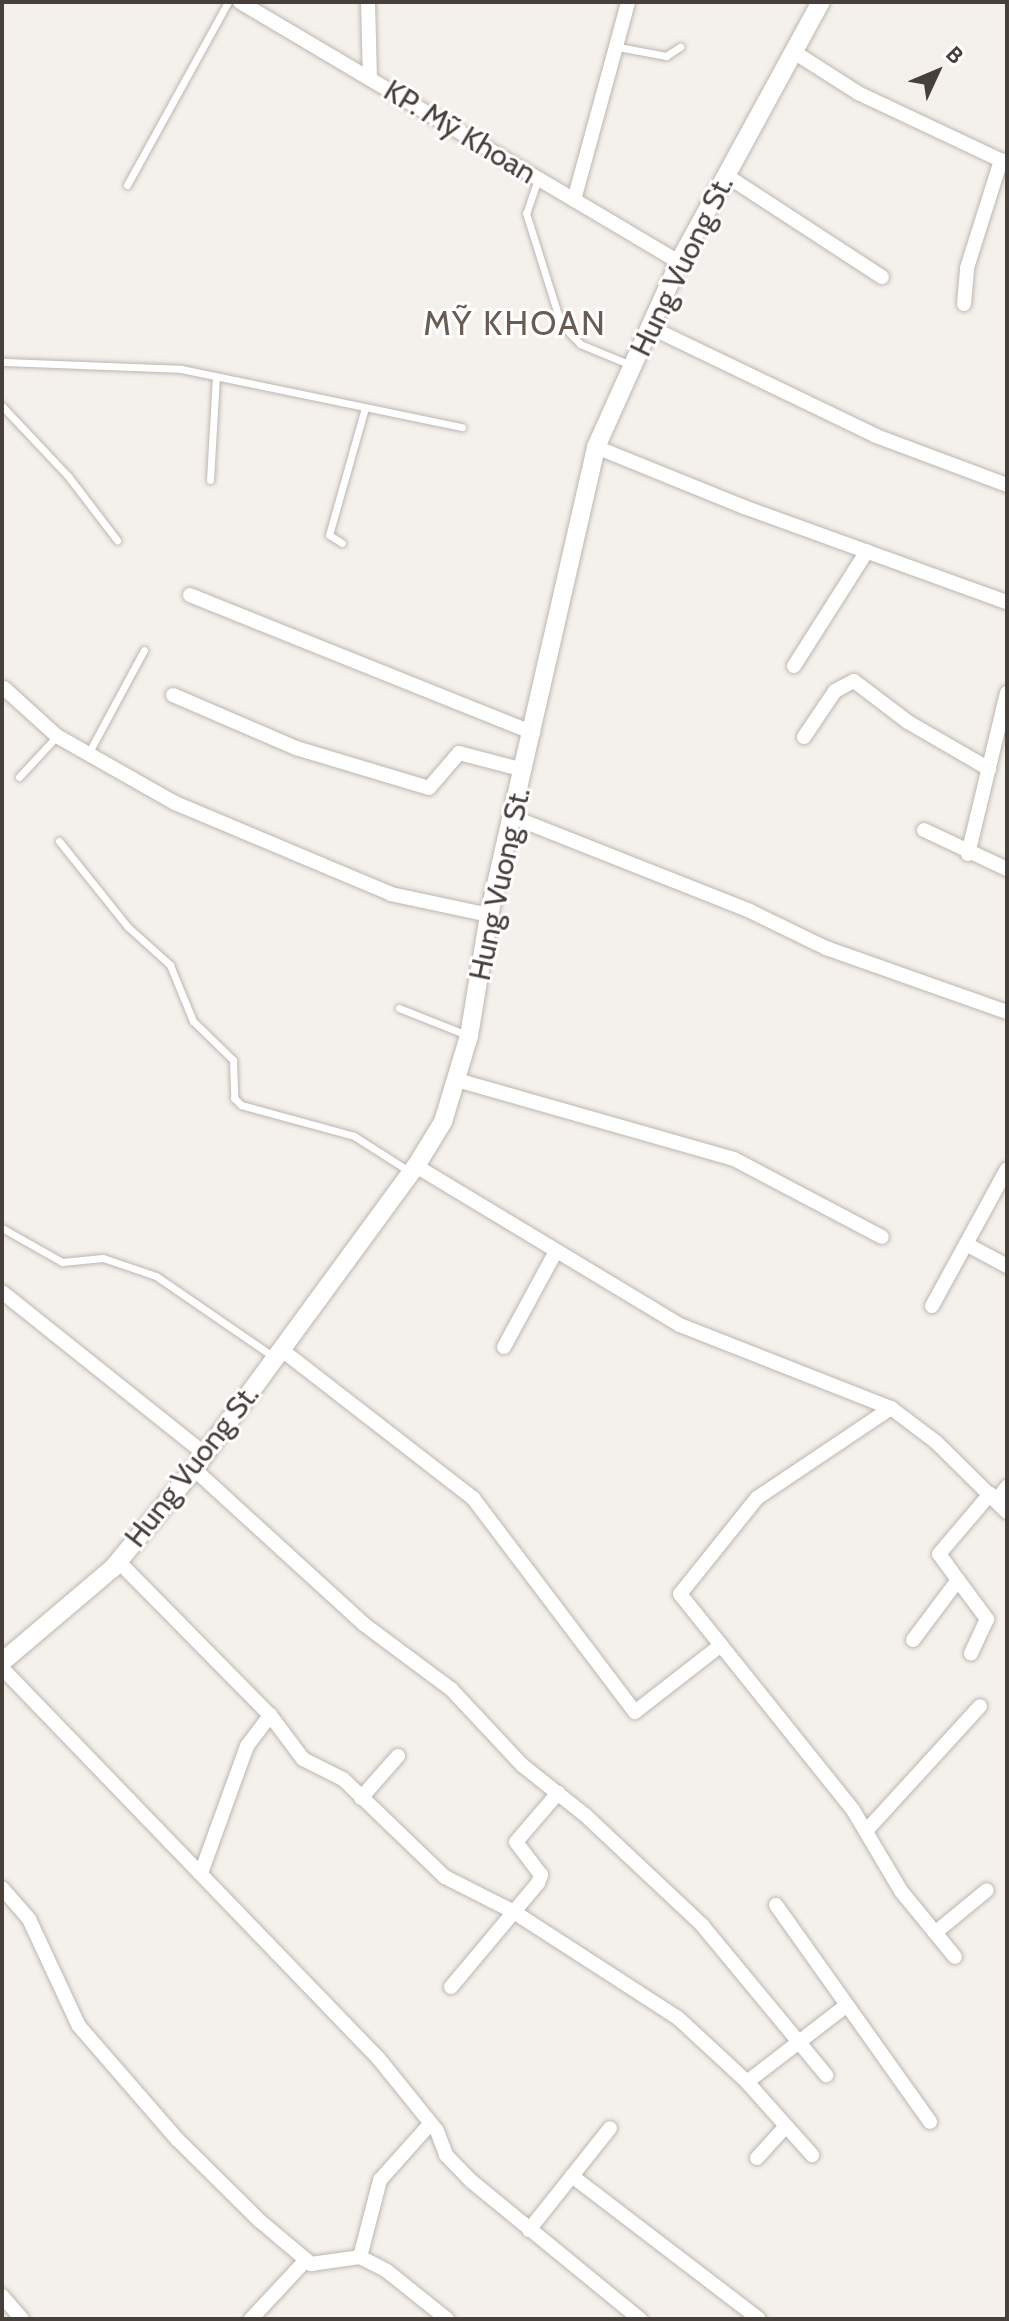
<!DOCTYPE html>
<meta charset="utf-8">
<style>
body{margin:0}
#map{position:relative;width:1009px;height:2321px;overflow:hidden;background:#f4f0eb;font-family:Cabin,sans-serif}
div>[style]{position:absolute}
.roads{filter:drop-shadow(0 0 2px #beb6af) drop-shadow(0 0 2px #beb6af)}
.service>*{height:7px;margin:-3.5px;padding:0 3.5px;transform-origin:3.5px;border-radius:3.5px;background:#fff}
.minor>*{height:14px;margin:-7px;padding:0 7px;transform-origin:7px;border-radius:7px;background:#fff}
.tertiary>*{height:18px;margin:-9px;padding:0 9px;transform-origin:9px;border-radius:9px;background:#fff}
span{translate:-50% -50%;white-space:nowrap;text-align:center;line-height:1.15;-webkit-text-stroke:6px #fff;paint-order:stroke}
.street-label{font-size:30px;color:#473f3a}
.quarter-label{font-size:34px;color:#695c52;letter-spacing:2px}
.frame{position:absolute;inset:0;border:4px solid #473f3a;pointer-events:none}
.north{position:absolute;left:897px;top:32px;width:80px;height:80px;-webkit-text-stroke:6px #fff;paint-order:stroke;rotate:46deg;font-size:22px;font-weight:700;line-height:32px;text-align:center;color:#473f3a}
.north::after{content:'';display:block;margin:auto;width:28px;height:36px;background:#473f3a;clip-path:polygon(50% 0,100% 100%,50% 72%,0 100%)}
</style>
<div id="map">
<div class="roads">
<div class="service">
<div style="left:618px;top:47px;width:49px;rotate:10.6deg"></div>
<div style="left:666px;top:56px;width:17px;rotate:-33deg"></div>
<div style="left:538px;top:179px;width:36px;rotate:109deg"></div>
<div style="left:526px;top:213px;width:116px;rotate:72.5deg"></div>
<div style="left:561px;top:324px;width:28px;rotate:46deg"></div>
<div style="left:580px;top:344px;width:55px;rotate:22.4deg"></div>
<div style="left:127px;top:185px;width:209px;rotate:-61.1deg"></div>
<div style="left:2px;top:362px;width:179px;rotate:2.2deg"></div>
<div style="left:181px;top:369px;width:287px;rotate:11.7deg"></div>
<div style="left:2px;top:406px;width:96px;rotate:46.7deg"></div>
<div style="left:68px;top:476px;width:81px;rotate:52.6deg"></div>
<div style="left:210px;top:480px;width:103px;rotate:-86.7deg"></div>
<div style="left:342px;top:543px;width:15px;rotate:-148deg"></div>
<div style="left:329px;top:535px;width:132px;rotate:-74.2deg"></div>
<div style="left:88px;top:754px;width:118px;rotate:-61.7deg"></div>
<div style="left:19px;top:777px;width:56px;rotate:-47.2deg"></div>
<div style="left:59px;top:841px;width:110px;rotate:51.3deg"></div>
<div style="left:128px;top:927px;width:57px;rotate:42.1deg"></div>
<div style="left:170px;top:965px;width:61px;rotate:67.7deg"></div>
<div style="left:193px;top:1021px;width:56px;rotate:44.3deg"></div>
<div style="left:233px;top:1060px;width:38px;rotate:88deg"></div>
<div style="left:234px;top:1098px;width:10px;rotate:45deg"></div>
<div style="left:241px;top:1105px;width:117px;rotate:15.3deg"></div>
<div style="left:354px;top:1136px;width:65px;rotate:32.5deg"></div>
<div style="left:399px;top:1008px;width:73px;rotate:21.7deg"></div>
<div style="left:2px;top:1228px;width:69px;rotate:29.5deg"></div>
<div style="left:62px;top:1262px;width:41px;rotate:-5.6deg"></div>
<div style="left:103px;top:1258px;width:56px;rotate:18.8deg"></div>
<div style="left:156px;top:1276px;width:143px;rotate:34.5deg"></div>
</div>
<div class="minor">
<div style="left:240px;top:2px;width:510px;rotate:30.64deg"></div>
<div style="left:368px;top:2px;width:76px;rotate:88.5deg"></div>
<div style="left:794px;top:52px;width:76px;rotate:32.6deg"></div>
<div style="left:858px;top:93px;width:165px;rotate:25.2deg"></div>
<div style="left:727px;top:176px;width:185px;rotate:33.1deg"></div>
<div style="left:574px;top:200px;width:205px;rotate:-74.7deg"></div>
<div style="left:964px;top:304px;width:36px;rotate:-85deg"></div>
<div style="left:967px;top:268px;width:113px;rotate:-72.5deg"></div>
<div style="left:650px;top:327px;width:251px;rotate:25.7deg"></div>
<div style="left:876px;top:436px;width:140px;rotate:20.5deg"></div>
<div style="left:596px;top:447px;width:160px;rotate:22.1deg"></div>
<div style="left:744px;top:507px;width:280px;rotate:19.9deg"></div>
<div style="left:190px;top:595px;width:370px;rotate:21.9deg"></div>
<div style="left:794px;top:666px;width:136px;rotate:-57.6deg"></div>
<div style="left:4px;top:688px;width:72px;rotate:42.2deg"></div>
<div style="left:57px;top:736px;width:136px;rotate:29.6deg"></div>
<div style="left:175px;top:803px;width:234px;rotate:22.8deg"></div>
<div style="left:391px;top:894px;width:100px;rotate:12.1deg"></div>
<div style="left:173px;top:695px;width:134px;rotate:23.3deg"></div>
<div style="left:296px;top:748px;width:139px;rotate:16.7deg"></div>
<div style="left:429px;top:788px;width:46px;rotate:-49.4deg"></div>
<div style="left:459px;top:753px;width:67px;rotate:14.7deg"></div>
<div style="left:804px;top:737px;width:55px;rotate:-56deg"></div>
<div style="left:835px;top:691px;width:21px;rotate:-28deg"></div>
<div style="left:854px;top:681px;width:68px;rotate:37.2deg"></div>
<div style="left:908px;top:722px;width:94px;rotate:30.1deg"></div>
<div style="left:513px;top:817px;width:255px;rotate:21.6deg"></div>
<div style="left:750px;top:911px;width:85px;rotate:26deg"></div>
<div style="left:826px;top:948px;width:192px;rotate:19.5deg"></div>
<div style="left:924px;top:830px;width:92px;rotate:25.2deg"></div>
<div style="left:968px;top:854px;width:166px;rotate:-76.4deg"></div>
<div style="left:457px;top:1080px;width:288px;rotate:15.9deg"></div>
<div style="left:734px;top:1159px;width:167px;rotate:27.8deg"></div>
<div style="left:416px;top:1166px;width:308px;rotate:31.1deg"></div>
<div style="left:680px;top:1325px;width:227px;rotate:21.5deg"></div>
<div style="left:891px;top:1408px;width:56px;rotate:37.1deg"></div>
<div style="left:936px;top:1442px;width:100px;rotate:44.6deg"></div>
<div style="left:966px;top:1244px;width:47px;rotate:28.2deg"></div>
<div style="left:2px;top:1292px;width:260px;rotate:38.6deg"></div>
<div style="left:932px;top:1306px;width:156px;rotate:-61.3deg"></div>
<div style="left:504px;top:1347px;width:107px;rotate:-61.5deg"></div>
<div style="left:282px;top:1350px;width:242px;rotate:37.8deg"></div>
<div style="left:473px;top:1498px;width:268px;rotate:52.9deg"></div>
<div style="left:635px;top:1712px;width:109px;rotate:-37.9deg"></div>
<div style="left:891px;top:1408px;width:161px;rotate:146.1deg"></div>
<div style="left:757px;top:1498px;width:123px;rotate:128.7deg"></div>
<div style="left:680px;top:1594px;width:277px;rotate:51.3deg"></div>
<div style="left:853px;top:1810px;width:94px;rotate:59.3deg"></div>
<div style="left:901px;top:1891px;width:85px;rotate:50.7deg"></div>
<div style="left:194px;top:1469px;width:231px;rotate:42.4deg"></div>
<div style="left:365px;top:1625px;width:107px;rotate:36.7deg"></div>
<div style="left:451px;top:1689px;width:104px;rotate:46.9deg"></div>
<div style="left:522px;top:1765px;width:80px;rotate:38.4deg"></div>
<div style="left:585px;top:1815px;width:161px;rotate:43.2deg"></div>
<div style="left:702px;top:1925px;width:195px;rotate:50.4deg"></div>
<div style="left:996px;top:1501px;width:18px;rotate:-52deg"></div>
<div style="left:118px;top:1561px;width:216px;rotate:45.4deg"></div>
<div style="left:270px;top:1715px;width:55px;rotate:53.1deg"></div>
<div style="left:303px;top:1759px;width:45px;rotate:26.6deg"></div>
<div style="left:343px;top:1779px;width:141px;rotate:43.9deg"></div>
<div style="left:445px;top:1877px;width:77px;rotate:26.9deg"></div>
<div style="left:514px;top:1912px;width:195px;rotate:32.9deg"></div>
<div style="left:678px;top:2018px;width:94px;rotate:42.8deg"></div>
<div style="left:747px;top:2082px;width:98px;rotate:48.3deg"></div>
<div style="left:958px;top:1580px;width:49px;rotate:53.4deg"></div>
<div style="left:987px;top:1619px;width:38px;rotate:115deg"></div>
<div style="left:913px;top:1640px;width:75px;rotate:-53.1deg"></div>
<div style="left:958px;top:1580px;width:32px;rotate:-126deg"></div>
<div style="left:939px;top:1554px;width:79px;rotate:-49.6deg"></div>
<div style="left:2px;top:1668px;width:543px;rotate:46.04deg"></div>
<div style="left:379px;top:2059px;width:92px;rotate:51.1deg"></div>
<div style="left:437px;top:2131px;width:26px;rotate:69deg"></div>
<div style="left:446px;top:2155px;width:35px;rotate:46deg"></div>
<div style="left:470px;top:2180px;width:220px;rotate:39.3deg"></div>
<div style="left:361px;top:1798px;width:56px;rotate:-48.6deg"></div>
<div style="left:866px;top:1831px;width:169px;rotate:-47.6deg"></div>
<div style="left:201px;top:1873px;width:135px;rotate:-70.1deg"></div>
<div style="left:247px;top:1746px;width:39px;rotate:-53deg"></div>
<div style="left:2px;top:1888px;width:41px;rotate:48.9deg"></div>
<div style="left:29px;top:1919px;width:118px;rotate:65deg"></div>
<div style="left:79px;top:2026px;width:150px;rotate:49.1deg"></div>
<div style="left:177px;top:2139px;width:117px;rotate:44.7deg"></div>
<div style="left:260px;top:2221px;width:67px;rotate:40.1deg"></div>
<div style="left:311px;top:2264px;width:49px;rotate:-8.1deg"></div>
<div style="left:360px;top:2257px;width:30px;rotate:27deg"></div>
<div style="left:387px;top:2271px;width:77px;rotate:38.7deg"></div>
<div style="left:776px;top:1905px;width:266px;rotate:54.6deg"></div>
<div style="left:935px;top:1933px;width:67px;rotate:-39.6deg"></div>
<div style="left:451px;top:1987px;width:136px;rotate:-50.1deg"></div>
<div style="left:538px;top:1883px;width:9px;rotate:-69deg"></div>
<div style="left:541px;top:1875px;width:41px;rotate:-127.1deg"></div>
<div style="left:516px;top:1842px;width:65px;rotate:-49.4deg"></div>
<div style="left:747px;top:2082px;width:126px;rotate:-37.6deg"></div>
<div style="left:757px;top:2158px;width:43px;rotate:-47.8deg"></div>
<div style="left:572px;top:2176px;width:235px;rotate:37.4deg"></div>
<div style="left:529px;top:2230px;width:130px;rotate:-51.5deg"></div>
<div style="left:360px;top:2257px;width:80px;rotate:-75.4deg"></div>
<div style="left:380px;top:2180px;width:76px;rotate:-48.2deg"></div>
<div style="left:2px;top:2296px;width:30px;rotate:49deg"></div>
<div style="left:251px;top:2319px;width:79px;rotate:-47deg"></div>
</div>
<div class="tertiary">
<div style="left:2px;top:1662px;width:145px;rotate:-40.3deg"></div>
<div style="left:113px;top:1568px;width:128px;rotate:-50.7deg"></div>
<div style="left:194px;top:1469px;width:376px;rotate:-53.8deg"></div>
<div style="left:416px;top:1166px;width:52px;rotate:-58.5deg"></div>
<div style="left:443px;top:1122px;width:90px;rotate:-73.2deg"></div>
<div style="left:469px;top:1036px;width:123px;rotate:-80.6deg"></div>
<div style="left:489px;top:915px;width:480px;rotate:-77.1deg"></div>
<div style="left:596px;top:447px;width:203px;rotate:-65.8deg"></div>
<div style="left:679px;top:262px;width:296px;rotate:-61.4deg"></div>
</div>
</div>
<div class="street-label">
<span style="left:460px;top:132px;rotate:31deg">KP. Mỹ Khoan</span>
<span style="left:682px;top:266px;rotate:-64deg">Hung Vuong St.</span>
<span style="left:500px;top:884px;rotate:-78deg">Hung Vuong St.</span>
<span style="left:192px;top:1466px;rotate:-52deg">Hung Vuong St.</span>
</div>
<div class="quarter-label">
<span style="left:515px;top:324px">MỸ KHOAN</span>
</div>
<div class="frame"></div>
<div class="north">B</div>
</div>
